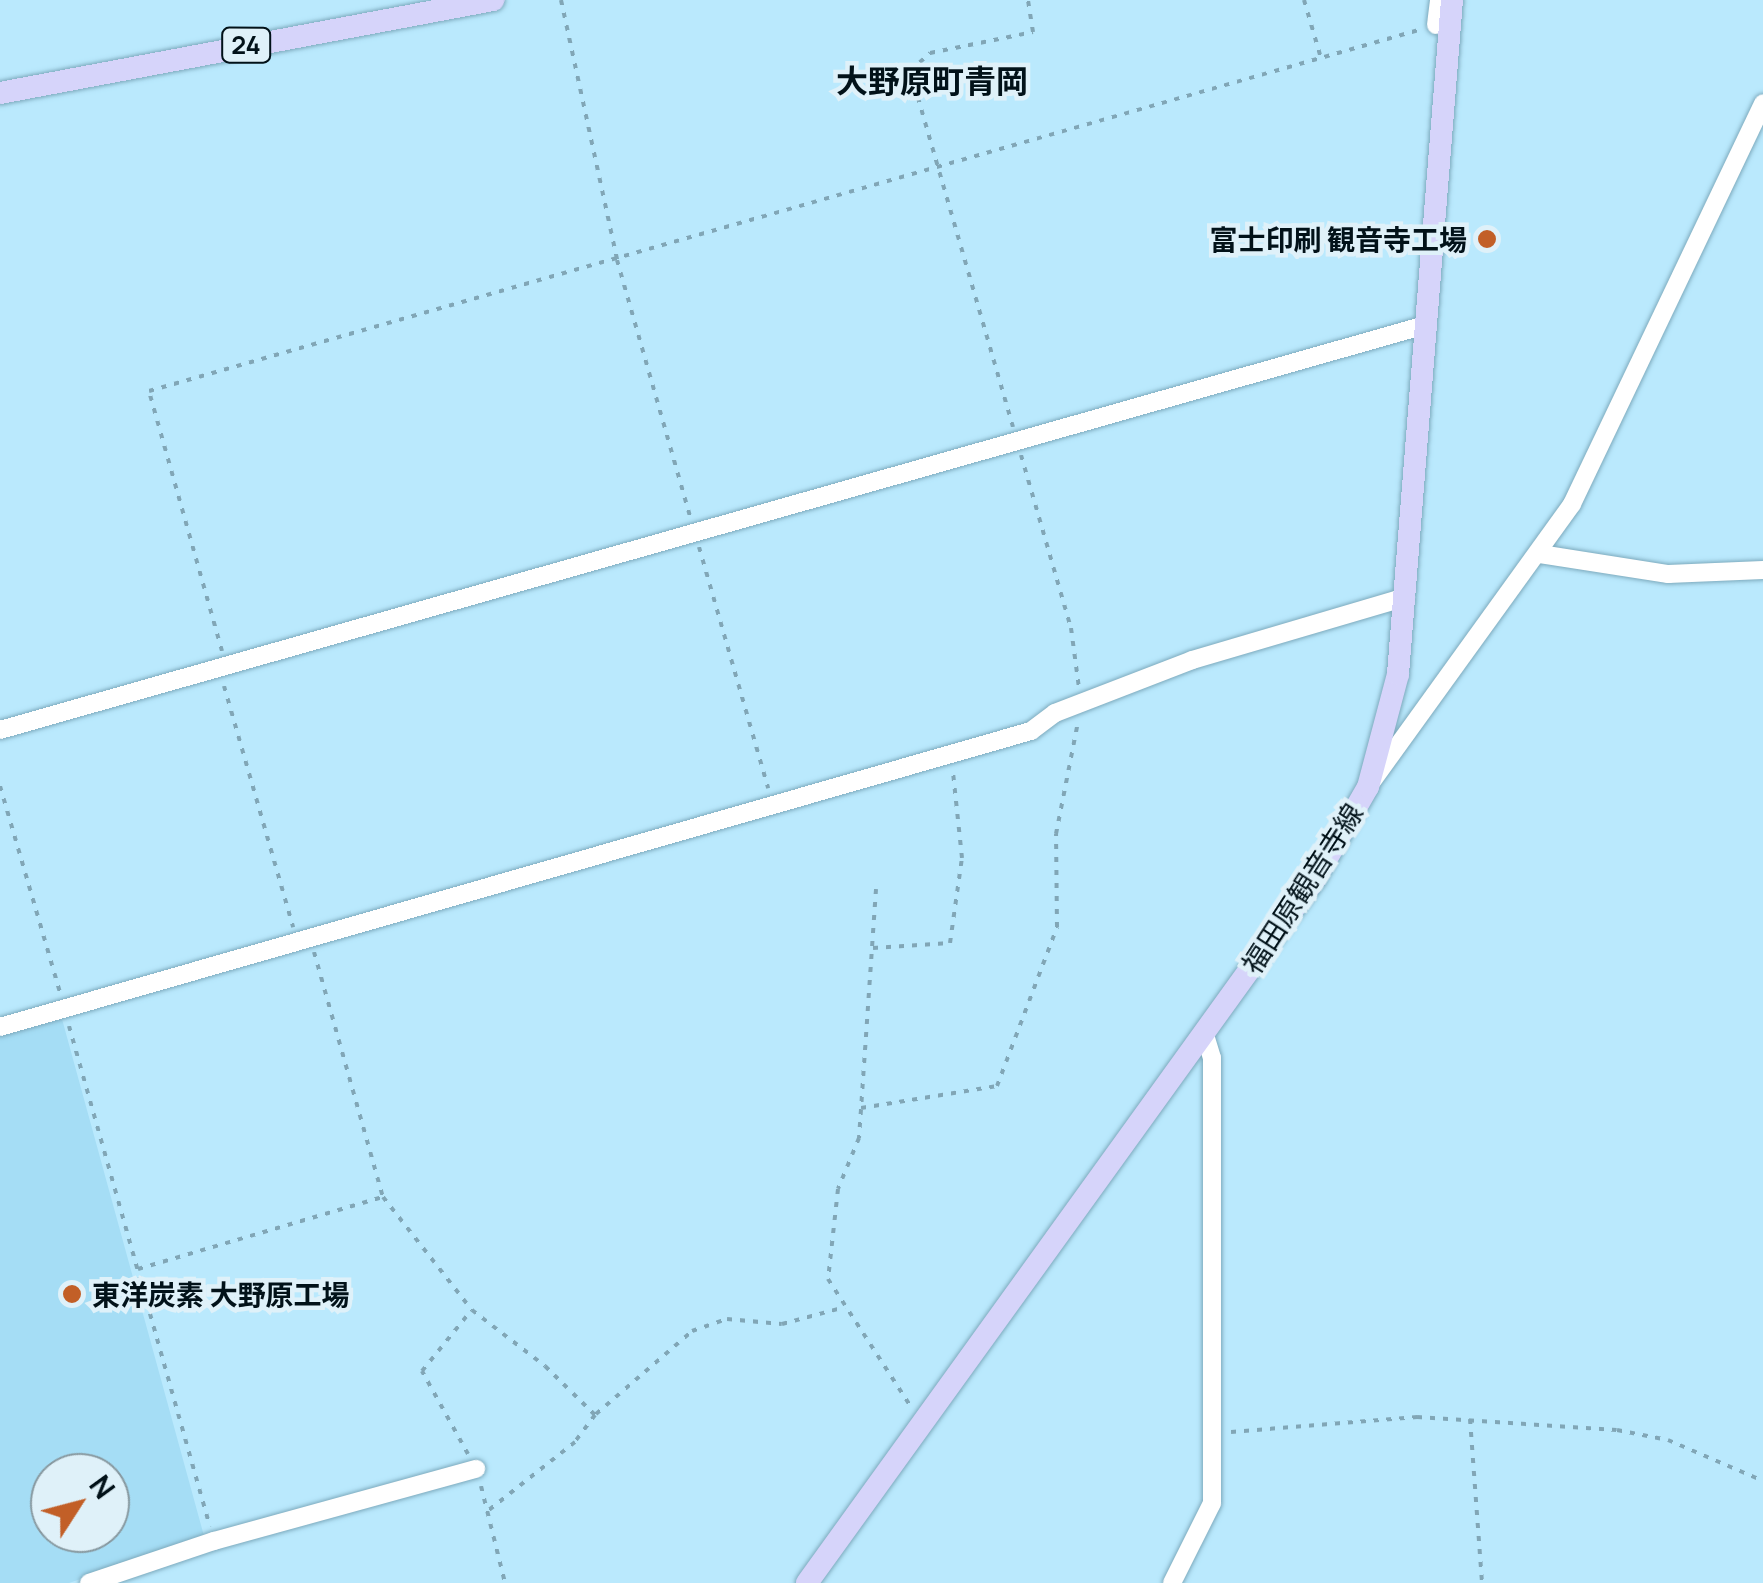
<!DOCTYPE html>
<meta charset="utf-8">
<style>
body{margin:0}
#map{position:relative;width:1763px;height:1583px;overflow:hidden;background:#bae9fd;font-family:Manrope,"Noto Sans JP",sans-serif}
div>[style]{position:absolute}
.built>*{inset:0;background:#a5ddf5}
.path>*{height:4px;margin-top:-2px;transform-origin:0;background:repeating-linear-gradient(90deg,#81a6b6 0 5px,transparent 0 13px)}
.roads{filter:drop-shadow(0 0 2px #7daabd) drop-shadow(0 0 2px #7daabd)}
.minor>*{height:18px;margin:-9px;padding:0 9px;transform-origin:9px;border-radius:9px;background:#fff}
.major>*{height:22px;margin:-11px;padding:0 11px;transform-origin:11px;border-radius:11px;background:#d6d4fa}
.dots>*{width:28px;height:28px;translate:-50% -50%;box-sizing:border-box;border:5px solid #dff1f9;border-radius:50%}
span{translate:-50% -50%;white-space:nowrap;text-align:center;line-height:1.15;-webkit-text-stroke:9px #dff1f9;paint-order:stroke}
.shield-label span{padding:2px 8px;background:#dff1f9;border:2px solid;border-radius:8px;-webkit-text-stroke-width:0}
.shield-label{font-size:25px;color:#021219;font-weight:700}
.poi-label{font-size:28px;color:#021219;font-weight:700}
.right{translate:-100% -50%;text-align:right}
.left{translate:0 -50%;text-align:left}
.street-label{font-size:28px;color:#021219}
.quarter-label{font-size:32px;color:#021219;font-weight:700}
.north{position:absolute;left:30px;top:1453px;width:100px;height:100px;box-sizing:border-box;background:#dff1f9;border:2px solid #87989f;border-radius:50%;rotate:54deg;font-size:28px;font-weight:700;line-height:40px;text-align:center;color:#021219}
.north::after{content:'';display:block;margin:auto;width:35px;height:45px;background:#c25f27;clip-path:polygon(50% 0,100% 100%,50% 72%,0 100%)}
</style>
<div id="map">
<div class="built">
<div style="clip-path:polygon(evenodd,62px 1019px,204px 1536px,69px 1583px,0 1583px,0 1036px,62px 1019px,50px 1473px,110px 1473px,110px 1533px,50px 1533px,50px 1473px)"></div>
</div>
<div class="path">
<div style="left:561px;top:0;width:266px;rotate:77.8deg"></div>
<div style="left:617px;top:260px;width:269px;rotate:74.1deg"></div>
<div style="left:1304px;top:0;width:60px;rotate:73.7deg"></div>
<div style="left:1013px;top:427px;width:371px;rotate:-106.1deg"></div>
<div style="left:910px;top:71px;width:27px;rotate:-42deg"></div>
<div style="left:930px;top:53px;width:105px;rotate:-11.5deg"></div>
<div style="left:1033px;top:32px;width:32px;rotate:-99deg"></div>
<div style="left:1021px;top:455px;width:180px;rotate:73.9deg"></div>
<div style="left:1071px;top:628px;width:61px;rotate:82.4deg"></div>
<div style="left:699px;top:547px;width:251px;rotate:74deg"></div>
<div style="left:222px;top:651px;width:270px;rotate:-105.7deg"></div>
<div style="left:149px;top:391px;width:1320px;rotate:-15.87deg"></div>
<div style="left:224px;top:686px;width:251px;rotate:74deg"></div>
<div style="left:0;top:786px;width:216px;rotate:73.8deg"></div>
<div style="left:876px;top:889px;width:250px;rotate:93.9deg"></div>
<div style="left:859px;top:1138px;width:55px;rotate:112.4deg"></div>
<div style="left:838px;top:1189px;width:91px;rotate:96.3deg"></div>
<div style="left:828px;top:1279px;width:153px;rotate:57deg"></div>
<div style="left:873px;top:948px;width:77px;rotate:-3.7deg"></div>
<div style="left:950px;top:943px;width:86px;rotate:-82deg"></div>
<div style="left:962px;top:858px;width:86px;rotate:-96deg"></div>
<div style="left:314px;top:952px;width:255px;rotate:74.3deg"></div>
<div style="left:383px;top:1197px;width:144px;rotate:51.8deg"></div>
<div style="left:472px;top:1310px;width:92px;rotate:37.5deg"></div>
<div style="left:545px;top:1366px;width:70px;rotate:44.4deg"></div>
<div style="left:595px;top:1415px;width:34px;rotate:127deg"></div>
<div style="left:575px;top:1442px;width:110px;rotate:141.7deg"></div>
<div style="left:69px;top:1026px;width:520px;rotate:74.28deg"></div>
<div style="left:861px;top:1108px;width:138px;rotate:-9.2deg"></div>
<div style="left:997px;top:1086px;width:170px;rotate:-69.3deg"></div>
<div style="left:1057px;top:927px;width:93px;rotate:-90.6deg"></div>
<div style="left:1056px;top:834px;width:114px;rotate:-78.9deg"></div>
<div style="left:138px;top:1269px;width:255px;rotate:-16.4deg"></div>
<div style="left:596px;top:1414px;width:127px;rotate:-40.8deg"></div>
<div style="left:692px;top:1331px;width:37px;rotate:-19deg"></div>
<div style="left:727px;top:1319px;width:55px;rotate:5.2deg"></div>
<div style="left:782px;top:1324px;width:65px;rotate:-15.1deg"></div>
<div style="left:1470px;top:1419px;width:164px;rotate:85.8deg"></div>
<div style="left:1231px;top:1432px;width:187px;rotate:-4.6deg"></div>
<div style="left:1417px;top:1417px;width:200px;rotate:3.7deg"></div>
<div style="left:1617px;top:1430px;width:52px;rotate:11.1deg"></div>
<div style="left:1668px;top:1440px;width:103px;rotate:23.3deg"></div>
<div style="left:468px;top:1454px;width:95px;rotate:-119deg"></div>
<div style="left:422px;top:1371px;width:76px;rotate:-50.9deg"></div>
<div style="left:481px;top:1486px;width:100px;rotate:76.1deg"></div>
</div>
<div class="roads">
<div class="minor">
<div style="left:1436px;top:25px;width:25px;rotate:-83deg"></div>
<div style="left:1540px;top:554px;width:130px;rotate:8.9deg"></div>
<div style="left:1668px;top:574px;width:95px;rotate:-2.4deg"></div>
<div style="left:0;top:730px;width:1482px;rotate:-15.86deg"></div>
<div style="left:1373px;top:780px;width:340px;rotate:-54.2deg"></div>
<div style="left:1572px;top:504px;width:444px;rotate:-64.5deg"></div>
<div style="left:0;top:1027px;width:1073px;rotate:-16.02deg"></div>
<div style="left:1031px;top:731px;width:30px;rotate:-37deg"></div>
<div style="left:1055px;top:713px;width:147px;rotate:-21.1deg"></div>
<div style="left:1192px;top:660px;width:223px;rotate:-16.4deg"></div>
<div style="left:89px;top:1583px;width:132px;rotate:-18.6deg"></div>
<div style="left:214px;top:1541px;width:272px;rotate:-15.4deg"></div>
<div style="left:1172px;top:1583px;width:89px;rotate:-63.4deg"></div>
<div style="left:1212px;top:1503px;width:445px;rotate:-90deg"></div>
<div style="left:1212px;top:1058px;width:28px;rotate:-107deg"></div>
</div>
<div class="major">
<div style="left:0;top:93px;width:502px;rotate:-10.68deg"></div>
<div style="left:807px;top:1583px;width:868px;rotate:-54.19deg"></div>
<div style="left:1315px;top:879px;width:106px;rotate:-60.1deg"></div>
<div style="left:1368px;top:787px;width:117px;rotate:-75.1deg"></div>
<div style="left:1398px;top:674px;width:676px;rotate:-85.42deg"></div>
</div>
</div>
<div class="dots">
<div style="left:1487px;top:239px;background:#c25f27"></div>
<div style="left:72px;top:1294px;background:#c25f27"></div>
</div>
<div class="shield-label">
<span style="left:246px;top:45px">24</span>
</div>
<div class="poi-label">
<span class="right" style="left:1467px;top:239px">富士印刷 観音寺工場</span>
<span class="left" style="left:92px;top:1294px">東洋炭素 大野原工場</span>
</div>
<div class="street-label">
<span style="left:1302px;top:888px;rotate:-57deg">福田原観音寺線</span>
</div>
<div class="quarter-label">
<span style="left:932px;top:81px">大野原町青岡</span>
</div>
<div class="north">N</div>
</div>
